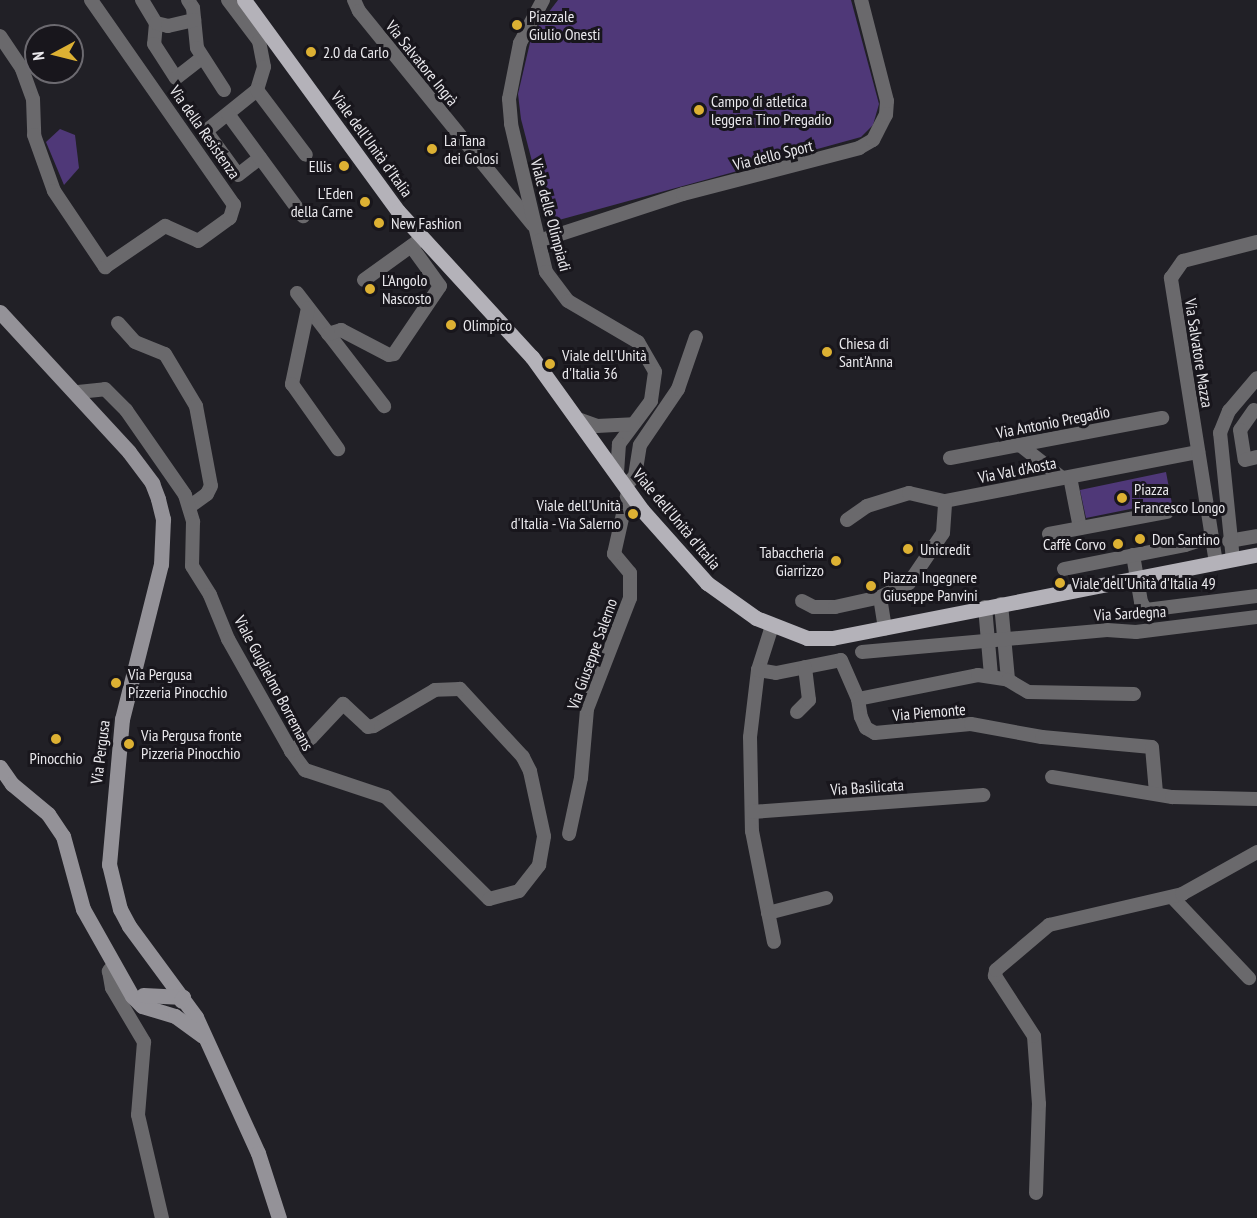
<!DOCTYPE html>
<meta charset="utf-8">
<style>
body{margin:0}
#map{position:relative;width:1257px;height:1218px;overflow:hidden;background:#212026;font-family:"PT Sans Narrow",sans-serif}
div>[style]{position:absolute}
.green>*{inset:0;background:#4f3878}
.street>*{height:14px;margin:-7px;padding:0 7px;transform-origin:7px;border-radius:7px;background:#6a696c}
.secondary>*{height:15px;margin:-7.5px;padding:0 7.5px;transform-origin:7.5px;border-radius:7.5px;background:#949298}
.primary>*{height:15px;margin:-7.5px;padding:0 7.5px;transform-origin:7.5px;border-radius:7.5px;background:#b4b2b9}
.dots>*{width:16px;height:16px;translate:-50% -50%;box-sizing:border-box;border:3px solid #18161c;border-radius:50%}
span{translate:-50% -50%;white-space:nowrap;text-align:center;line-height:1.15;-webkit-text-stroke:6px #18161c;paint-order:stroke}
.poi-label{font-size:16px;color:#eae9ed}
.left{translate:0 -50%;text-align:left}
.right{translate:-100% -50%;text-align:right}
.street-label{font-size:16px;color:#eae9ed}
.north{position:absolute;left:24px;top:24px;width:60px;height:60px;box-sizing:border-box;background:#18161c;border:2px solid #6c6a70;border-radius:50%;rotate:263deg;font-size:16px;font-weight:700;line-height:24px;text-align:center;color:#eae9ed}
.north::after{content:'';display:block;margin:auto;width:21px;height:27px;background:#ddb133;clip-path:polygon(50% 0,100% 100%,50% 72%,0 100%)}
</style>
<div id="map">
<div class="green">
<div style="clip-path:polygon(558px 0,851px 0,879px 104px,873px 125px,861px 137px,548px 223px,521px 119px,518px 94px,532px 34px)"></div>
<div style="clip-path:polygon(60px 129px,75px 135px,79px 168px,64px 185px,46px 142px)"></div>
<div style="clip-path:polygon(1166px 472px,1172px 504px,1155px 504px,1086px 518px,1080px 490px)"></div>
</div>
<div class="street">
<div style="left:142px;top:0;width:27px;rotate:59deg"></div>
<div style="left:156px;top:23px;width:21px;rotate:95deg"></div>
<div style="left:154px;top:44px;width:40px;rotate:57.1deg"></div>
<div style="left:176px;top:78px;width:33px;rotate:-38deg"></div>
<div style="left:188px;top:0;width:9px;rotate:58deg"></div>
<div style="left:193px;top:8px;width:40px;rotate:84.3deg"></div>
<div style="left:197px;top:48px;width:50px;rotate:57.3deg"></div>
<div style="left:228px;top:0;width:51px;rotate:52.9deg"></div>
<div style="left:259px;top:41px;width:26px;rotate:79deg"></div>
<div style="left:264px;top:67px;width:24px;rotate:107deg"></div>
<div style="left:257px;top:90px;width:65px;rotate:141.2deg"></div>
<div style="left:206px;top:131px;width:54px;rotate:54deg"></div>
<div style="left:238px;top:175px;width:28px;rotate:-38deg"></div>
<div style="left:354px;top:0;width:12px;rotate:66deg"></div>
<div style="left:359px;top:11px;width:276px;rotate:50.9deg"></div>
<div style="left:543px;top:0;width:49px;rotate:118.1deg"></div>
<div style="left:520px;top:43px;width:57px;rotate:101.1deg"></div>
<div style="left:509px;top:99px;width:25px;rotate:85deg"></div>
<div style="left:511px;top:124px;width:152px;rotate:76.7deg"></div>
<div style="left:546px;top:272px;width:36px;rotate:53deg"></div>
<div style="left:568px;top:301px;width:81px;rotate:30.4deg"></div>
<div style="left:638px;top:342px;width:34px;rotate:60deg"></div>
<div style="left:655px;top:372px;width:29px;rotate:98deg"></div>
<div style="left:651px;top:401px;width:54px;rotate:126.7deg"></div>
<div style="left:619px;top:444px;width:31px;rotate:94deg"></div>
<div style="left:156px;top:23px;width:12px;rotate:14deg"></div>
<div style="left:168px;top:26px;width:27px;rotate:-13deg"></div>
<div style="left:0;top:36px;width:40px;rotate:56deg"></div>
<div style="left:22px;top:69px;width:32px;rotate:70deg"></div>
<div style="left:33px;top:99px;width:36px;rotate:88deg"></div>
<div style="left:34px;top:135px;width:59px;rotate:70.3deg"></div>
<div style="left:54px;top:191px;width:92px;rotate:56.1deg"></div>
<div style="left:105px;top:267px;width:73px;rotate:-34.3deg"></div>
<div style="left:165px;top:226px;width:36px;rotate:24deg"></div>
<div style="left:198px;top:241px;width:39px;rotate:-36deg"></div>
<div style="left:230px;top:218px;width:14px;rotate:-73deg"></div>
<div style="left:234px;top:205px;width:250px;rotate:-124.9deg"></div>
<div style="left:257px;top:90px;width:81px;rotate:53deg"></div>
<div style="left:228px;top:114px;width:127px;rotate:53.7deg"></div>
<div style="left:539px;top:241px;width:151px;rotate:-18.1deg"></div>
<div style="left:683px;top:194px;width:182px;rotate:-14.6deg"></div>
<div style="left:859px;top:148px;width:16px;rotate:-30deg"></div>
<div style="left:873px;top:140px;width:28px;rotate:-63deg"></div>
<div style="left:886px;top:115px;width:14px;rotate:-86deg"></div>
<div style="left:887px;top:101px;width:104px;rotate:-104.4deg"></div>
<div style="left:364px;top:280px;width:67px;rotate:-35.8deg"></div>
<div style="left:297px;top:293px;width:143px;rotate:52.4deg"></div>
<div style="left:308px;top:308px;width:78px;rotate:101.9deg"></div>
<div style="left:292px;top:384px;width:80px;rotate:54.7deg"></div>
<div style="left:118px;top:323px;width:25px;rotate:48deg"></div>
<div style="left:135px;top:342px;width:32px;rotate:22deg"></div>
<div style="left:165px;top:354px;width:61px;rotate:59.2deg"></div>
<div style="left:196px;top:406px;width:81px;rotate:79.4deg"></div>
<div style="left:211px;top:486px;width:9px;rotate:117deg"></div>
<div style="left:207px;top:494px;width:22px;rotate:144deg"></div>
<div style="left:328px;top:334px;width:14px;rotate:-17deg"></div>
<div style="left:341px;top:330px;width:54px;rotate:27.5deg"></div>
<div style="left:389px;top:355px;width:5px;rotate:-11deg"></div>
<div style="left:394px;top:354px;width:82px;rotate:-55.9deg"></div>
<div style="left:440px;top:286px;width:49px;rotate:-125.9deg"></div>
<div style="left:78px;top:392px;width:27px;rotate:-6deg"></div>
<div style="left:105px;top:389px;width:30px;rotate:45deg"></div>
<div style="left:126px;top:410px;width:103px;rotate:55.2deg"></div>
<div style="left:185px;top:495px;width:28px;rotate:73deg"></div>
<div style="left:193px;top:522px;width:44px;rotate:91.3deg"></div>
<div style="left:192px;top:566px;width:34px;rotate:58deg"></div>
<div style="left:210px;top:595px;width:48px;rotate:67.8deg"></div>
<div style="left:228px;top:639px;width:129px;rotate:60.6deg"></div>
<div style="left:291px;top:751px;width:24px;rotate:54deg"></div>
<div style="left:305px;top:770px;width:85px;rotate:18.4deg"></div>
<div style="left:386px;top:797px;width:145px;rotate:44.7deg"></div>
<div style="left:489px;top:899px;width:31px;rotate:-15deg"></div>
<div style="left:519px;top:891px;width:33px;rotate:-52deg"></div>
<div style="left:539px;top:865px;width:29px;rotate:-80deg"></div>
<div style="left:544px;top:836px;width:66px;rotate:-102.2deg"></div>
<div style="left:530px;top:771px;width:16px;rotate:-117deg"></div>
<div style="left:523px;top:757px;width:93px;rotate:-132.8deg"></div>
<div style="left:460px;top:689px;width:25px;rotate:178deg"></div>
<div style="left:435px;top:690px;width:71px;rotate:149.5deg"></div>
<div style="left:374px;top:726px;width:6px;rotate:171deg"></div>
<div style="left:368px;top:727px;width:34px;rotate:-137deg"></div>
<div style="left:343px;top:704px;width:47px;rotate:133.3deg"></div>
<div style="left:311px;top:738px;width:24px;rotate:147deg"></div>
<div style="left:1254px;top:410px;width:24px;rotate:125deg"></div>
<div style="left:1240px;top:430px;width:30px;rotate:81deg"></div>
<div style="left:1245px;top:460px;width:12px;rotate:-14deg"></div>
<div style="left:578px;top:419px;width:20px;rotate:20deg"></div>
<div style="left:597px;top:426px;width:36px;rotate:-3deg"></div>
<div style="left:1020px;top:445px;width:53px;rotate:38.2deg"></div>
<div style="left:950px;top:458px;width:216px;rotate:-10.7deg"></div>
<div style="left:1070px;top:477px;width:52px;rotate:78.9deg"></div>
<div style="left:625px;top:486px;width:14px;rotate:-45deg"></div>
<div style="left:635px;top:476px;width:31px;rotate:-81deg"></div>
<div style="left:640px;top:445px;width:68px;rotate:-55.8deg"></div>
<div style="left:678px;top:389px;width:55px;rotate:-70.9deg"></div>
<div style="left:847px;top:520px;width:24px;rotate:-35deg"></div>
<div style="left:867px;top:506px;width:44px;rotate:-17.2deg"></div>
<div style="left:909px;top:493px;width:37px;rotate:13deg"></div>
<div style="left:945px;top:501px;width:258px;rotate:-11deg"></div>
<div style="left:1049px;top:534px;width:120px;rotate:-10.6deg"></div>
<div style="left:1229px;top:541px;width:28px;rotate:-10deg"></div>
<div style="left:1133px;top:555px;width:48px;rotate:80.3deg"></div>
<div style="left:1141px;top:602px;width:9px;rotate:58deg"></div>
<div style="left:1146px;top:610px;width:112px;rotate:-7.2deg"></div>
<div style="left:1233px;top:560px;width:128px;rotate:-95.8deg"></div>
<div style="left:1220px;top:433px;width:24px;rotate:-68deg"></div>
<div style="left:1229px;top:411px;width:43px;rotate:-49.7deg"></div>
<div style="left:1216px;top:563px;width:289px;rotate:-99deg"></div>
<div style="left:1171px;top:278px;width:21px;rotate:-55deg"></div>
<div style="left:1183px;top:261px;width:76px;rotate:-14.4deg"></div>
<div style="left:1064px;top:569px;width:123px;rotate:-11.2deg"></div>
<div style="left:1185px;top:545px;width:28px;rotate:-18deg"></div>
<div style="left:880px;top:597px;width:32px;rotate:-26deg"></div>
<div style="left:909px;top:583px;width:60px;rotate:-55.8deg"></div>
<div style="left:943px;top:533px;width:32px;rotate:-86deg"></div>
<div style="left:802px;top:601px;width:13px;rotate:27deg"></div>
<div style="left:814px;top:607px;width:21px"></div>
<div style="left:835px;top:607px;width:46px;rotate:-12.5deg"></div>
<div style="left:880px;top:597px;width:32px;rotate:81deg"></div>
<div style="left:1001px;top:604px;width:76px;rotate:84.7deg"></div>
<div style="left:985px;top:607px;width:68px;rotate:85deg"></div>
<div style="left:772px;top:626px;width:46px;rotate:107.7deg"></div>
<div style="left:758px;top:670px;width:67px;rotate:96.8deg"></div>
<div style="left:750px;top:737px;width:94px;rotate:88.8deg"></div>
<div style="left:752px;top:831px;width:113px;rotate:78.8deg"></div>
<div style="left:862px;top:652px;width:246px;rotate:-5.1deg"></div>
<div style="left:1107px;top:630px;width:29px;rotate:4deg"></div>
<div style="left:1136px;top:632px;width:122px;rotate:-7.1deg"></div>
<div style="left:758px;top:670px;width:18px;rotate:9deg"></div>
<div style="left:776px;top:673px;width:66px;rotate:-11.3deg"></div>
<div style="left:841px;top:660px;width:43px;rotate:66.4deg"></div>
<div style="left:858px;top:699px;width:18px;rotate:81deg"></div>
<div style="left:861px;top:717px;width:12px;rotate:66deg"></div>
<div style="left:866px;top:728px;width:10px;rotate:29deg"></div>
<div style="left:875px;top:733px;width:96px;rotate:-5.4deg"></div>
<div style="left:971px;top:724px;width:72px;rotate:10.4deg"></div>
<div style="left:1042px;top:737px;width:110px;rotate:5.2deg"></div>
<div style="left:1152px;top:747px;width:46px;rotate:85deg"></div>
<div style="left:858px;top:699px;width:122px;rotate:-11.3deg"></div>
<div style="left:978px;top:675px;width:30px;rotate:9deg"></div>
<div style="left:1008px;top:680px;width:23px;rotate:31deg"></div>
<div style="left:1028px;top:692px;width:106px;rotate:1.1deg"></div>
<div style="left:797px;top:712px;width:17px;rotate:-45deg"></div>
<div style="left:809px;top:700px;width:33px;rotate:-97deg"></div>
<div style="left:1052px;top:777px;width:122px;rotate:9.5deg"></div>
<div style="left:1172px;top:797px;width:85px;rotate:1.3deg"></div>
<div style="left:752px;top:812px;width:232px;rotate:-4.2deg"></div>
<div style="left:569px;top:834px;width:57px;rotate:-77.9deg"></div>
<div style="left:581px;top:778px;width:69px;rotate:-85deg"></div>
<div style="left:587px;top:709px;width:119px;rotate:-68.8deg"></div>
<div style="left:630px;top:598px;width:25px;rotate:-90deg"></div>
<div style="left:630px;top:573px;width:25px;rotate:-130deg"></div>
<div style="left:614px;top:554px;width:64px;rotate:-77.3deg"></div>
<div style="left:1172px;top:897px;width:112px;rotate:46.5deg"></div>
<div style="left:768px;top:913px;width:60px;rotate:-14.5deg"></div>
<div style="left:114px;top:964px;width:9px;rotate:126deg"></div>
<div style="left:109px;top:971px;width:17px;rotate:80deg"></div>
<div style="left:112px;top:988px;width:63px;rotate:59.3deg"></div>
<div style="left:144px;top:1042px;width:73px;rotate:94.7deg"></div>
<div style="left:138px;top:1115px;width:106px;rotate:76.9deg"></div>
<div style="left:1036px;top:1193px;width:89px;rotate:-88.1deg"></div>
<div style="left:1039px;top:1104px;width:68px;rotate:-94.2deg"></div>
<div style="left:1034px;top:1036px;width:72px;rotate:-123deg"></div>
<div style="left:995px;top:976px;width:6px;rotate:-81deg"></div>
<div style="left:996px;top:970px;width:70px;rotate:-40.3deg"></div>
<div style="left:1049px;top:925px;width:137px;rotate:-13.1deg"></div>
<div style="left:1182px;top:894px;width:86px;rotate:-29.2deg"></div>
</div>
<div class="secondary">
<div style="left:0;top:312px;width:190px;rotate:47.3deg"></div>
<div style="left:129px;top:452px;width:39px;rotate:53deg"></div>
<div style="left:152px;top:483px;width:17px;rotate:69deg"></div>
<div style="left:158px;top:499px;width:21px;rotate:76deg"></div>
<div style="left:163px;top:519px;width:45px;rotate:92.5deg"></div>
<div style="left:161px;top:564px;width:160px;rotate:104.1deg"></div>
<div style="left:122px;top:719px;width:146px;rotate:95.1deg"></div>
<div style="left:109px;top:864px;width:46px;rotate:76.3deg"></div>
<div style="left:120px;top:909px;width:19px;rotate:62deg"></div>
<div style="left:129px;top:926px;width:113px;rotate:53.6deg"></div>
<div style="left:196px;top:1017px;width:149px;rotate:65.5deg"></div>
<div style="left:258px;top:1153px;width:68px;rotate:72.1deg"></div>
<div style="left:0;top:767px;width:21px;rotate:55deg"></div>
<div style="left:12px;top:784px;width:47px;rotate:39.8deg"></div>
<div style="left:48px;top:814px;width:27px;rotate:56deg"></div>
<div style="left:63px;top:836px;width:76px;rotate:74.7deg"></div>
<div style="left:83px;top:909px;width:100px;rotate:60.6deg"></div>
<div style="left:132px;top:996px;width:14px;rotate:45deg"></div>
<div style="left:142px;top:1006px;width:34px;rotate:17deg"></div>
<div style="left:175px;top:1016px;width:34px;rotate:36deg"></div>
<div style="left:143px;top:995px;width:40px;rotate:2.9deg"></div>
<div style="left:183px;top:997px;width:4px;rotate:117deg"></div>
</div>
<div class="primary">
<div style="left:244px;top:0;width:261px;rotate:53.9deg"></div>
<div style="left:398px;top:211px;width:198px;rotate:47.5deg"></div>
<div style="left:532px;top:357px;width:188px;rotate:54.3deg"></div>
<div style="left:642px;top:510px;width:98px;rotate:48.3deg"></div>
<div style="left:707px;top:583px;width:60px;rotate:35.5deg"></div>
<div style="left:756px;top:618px;width:55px;rotate:21.4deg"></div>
<div style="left:807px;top:638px;width:25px"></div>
<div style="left:832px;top:638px;width:433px;rotate:-11.1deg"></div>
</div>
<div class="dots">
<div style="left:517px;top:25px;background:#ddb133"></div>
<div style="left:311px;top:52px;background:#ddb133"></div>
<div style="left:699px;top:110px;background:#ddb133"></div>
<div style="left:432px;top:149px;background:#ddb133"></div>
<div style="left:344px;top:166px;background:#ddb133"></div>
<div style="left:365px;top:202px;background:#ddb133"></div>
<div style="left:379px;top:223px;background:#ddb133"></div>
<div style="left:370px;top:289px;background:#ddb133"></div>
<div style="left:451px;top:325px;background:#ddb133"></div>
<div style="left:827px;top:352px;background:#ddb133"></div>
<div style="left:550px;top:364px;background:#ddb133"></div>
<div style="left:1122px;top:498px;background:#ddb133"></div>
<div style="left:633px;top:514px;background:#ddb133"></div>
<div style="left:1140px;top:539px;background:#ddb133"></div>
<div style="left:1118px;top:544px;background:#ddb133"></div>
<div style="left:908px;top:549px;background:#ddb133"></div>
<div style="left:836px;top:561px;background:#ddb133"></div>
<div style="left:1060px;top:583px;background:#ddb133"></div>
<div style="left:871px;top:586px;background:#ddb133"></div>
<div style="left:116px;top:683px;background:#ddb133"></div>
<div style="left:56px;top:739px;background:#ddb133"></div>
<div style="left:129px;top:744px;background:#ddb133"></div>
</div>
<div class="poi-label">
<span class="left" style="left:529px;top:25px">Piazzale<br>Giulio Onesti</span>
<span class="left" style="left:323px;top:52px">2.0 da Carlo</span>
<span class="left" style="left:711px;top:110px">Campo di atletica<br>leggera Tino Pregadio</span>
<span class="left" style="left:444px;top:149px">La Tana<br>dei Golosi</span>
<span class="right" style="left:332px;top:166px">Ellis</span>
<span class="right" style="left:353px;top:202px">L'Eden<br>della Carne</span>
<span class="left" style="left:391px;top:223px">New Fashion</span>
<span class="left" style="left:382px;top:289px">L'Angolo<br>Nascosto</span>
<span class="left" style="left:463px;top:325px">Olimpico</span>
<span class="left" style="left:839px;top:352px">Chiesa di<br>Sant'Anna</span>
<span class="left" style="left:562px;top:364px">Viale dell'Unità<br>d'Italia 36</span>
<span class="left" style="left:1134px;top:498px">Piazza<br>Francesco Longo</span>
<span class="right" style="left:621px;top:514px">Viale dell'Unità<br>d'Italia - Via Salerno</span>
<span class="left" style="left:1152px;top:539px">Don Santino</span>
<span class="right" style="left:1106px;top:544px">Caffè Corvo</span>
<span class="left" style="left:920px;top:549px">Unicredit</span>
<span class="right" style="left:824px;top:561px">Tabaccheria<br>Giarrizzo</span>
<span class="left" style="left:883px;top:586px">Piazza Ingegnere<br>Giuseppe Panvini</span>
<span class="left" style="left:1072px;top:583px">Viale dell'Unità d'Italia 49</span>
<span class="left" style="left:128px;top:683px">Via Pergusa<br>Pizzeria Pinocchio</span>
<span class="left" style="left:141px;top:744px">Via Pergusa fronte<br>Pizzeria Pinocchio</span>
<span style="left:56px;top:758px">Pinocchio</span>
</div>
<div class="street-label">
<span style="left:422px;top:63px;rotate:51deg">Via Salvatore Ingrà</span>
<span style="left:205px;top:132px;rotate:55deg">Via della Resistenza</span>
<span style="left:372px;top:144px;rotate:54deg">Viale dell'Unità d'Italia</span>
<span style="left:773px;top:155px;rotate:-14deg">Via dello Sport</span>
<span style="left:551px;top:215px;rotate:75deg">Viale delle Olimpiadi</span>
<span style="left:1199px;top:353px;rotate:81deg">Via Salvatore Mazza</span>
<span style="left:1053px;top:422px;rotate:-11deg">Via Antonio Pregadio</span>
<span style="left:1017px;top:470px;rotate:-11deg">Via Val d'Aosta</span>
<span style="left:677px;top:519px;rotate:50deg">Viale dell'Unità d'Italia</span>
<span style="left:1130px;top:613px;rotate:-3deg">Via Sardegna</span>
<span style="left:592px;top:654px;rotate:-70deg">Via Giuseppe Salerno</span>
<span style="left:274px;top:683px;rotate:62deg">Viale Guglielmo Borremans</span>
<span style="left:929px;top:712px;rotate:-5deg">Via Piemonte</span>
<span style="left:100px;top:752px;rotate:-83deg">Via Pergusa</span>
<span style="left:867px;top:787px;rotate:-4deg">Via Basilicata</span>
</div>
<div class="north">N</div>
</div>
